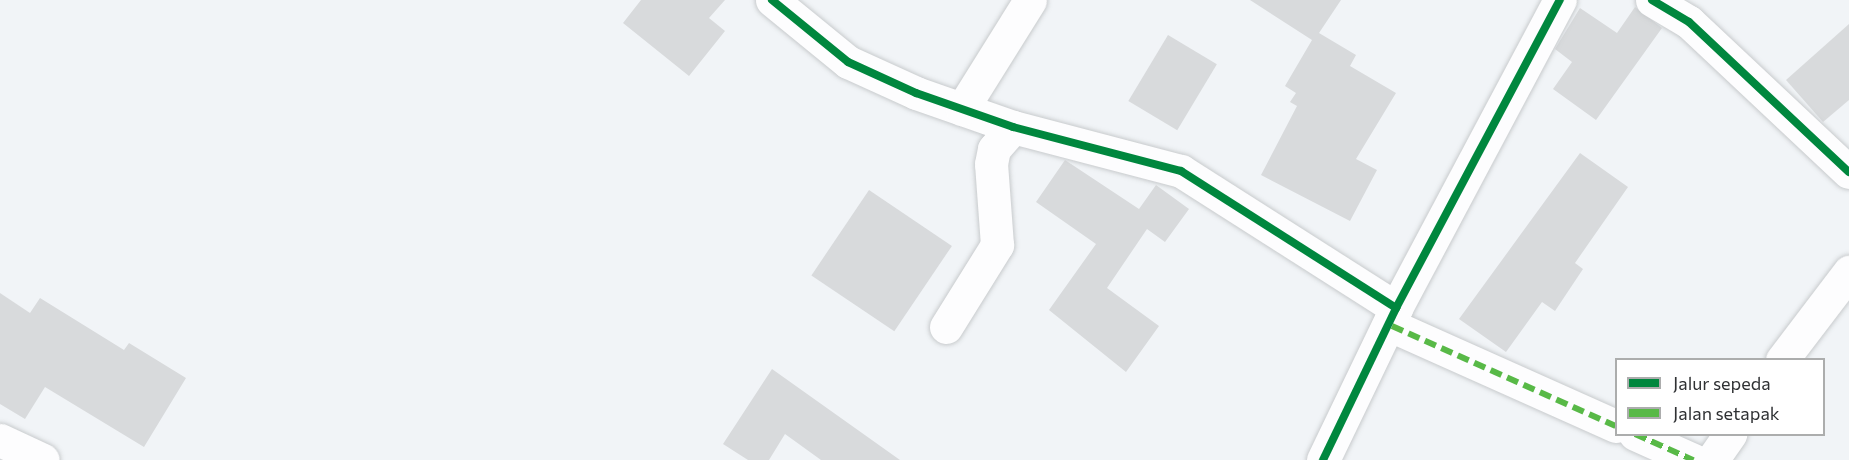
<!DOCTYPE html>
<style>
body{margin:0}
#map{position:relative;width:1849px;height:460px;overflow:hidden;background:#f1f4f7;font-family:Commissioner,sans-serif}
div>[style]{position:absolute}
.building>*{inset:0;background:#d8dadc;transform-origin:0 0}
.roads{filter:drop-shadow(0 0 2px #c8cbcd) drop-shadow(0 0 2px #c8cbcd)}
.minor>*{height:33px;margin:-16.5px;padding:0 16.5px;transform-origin:16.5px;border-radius:16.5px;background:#fdfdfe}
.quiet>*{height:6px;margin-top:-3px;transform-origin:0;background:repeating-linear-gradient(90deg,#58b947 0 12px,transparent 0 18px)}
.cycleway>*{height:8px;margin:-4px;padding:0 4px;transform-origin:4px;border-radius:4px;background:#00873e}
span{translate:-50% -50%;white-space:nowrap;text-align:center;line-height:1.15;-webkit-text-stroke:5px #fff;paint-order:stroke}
.legend{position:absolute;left:1615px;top:358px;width:210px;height:78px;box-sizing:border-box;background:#fff;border:2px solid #acadad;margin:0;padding:8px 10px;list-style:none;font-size:18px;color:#2f3133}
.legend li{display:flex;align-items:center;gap:12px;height:30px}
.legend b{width:30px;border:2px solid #acadad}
</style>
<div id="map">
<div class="building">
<div style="clip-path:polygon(641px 0,725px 0,709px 18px,725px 31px,689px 76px,623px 23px)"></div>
<div style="clip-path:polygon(1250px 0,1341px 0,1319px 33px,1356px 55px,1350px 66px,1396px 93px,1356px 159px,1377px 170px,1350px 221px,1261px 175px,1297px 106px,1290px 102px,1296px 93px,1285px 86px,1312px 40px)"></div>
<div style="clip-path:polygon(1635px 7px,1662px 28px,1596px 120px,1553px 89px,1572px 62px,1555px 49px,1580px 8px,1617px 33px)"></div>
<div style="clip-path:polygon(1849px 24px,1849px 100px,1823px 122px,1786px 80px)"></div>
<div style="left:1168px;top:35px;width:57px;height:77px;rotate:31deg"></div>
<div style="clip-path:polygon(1580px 153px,1628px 187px,1575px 263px,1583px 269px,1555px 311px,1542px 302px,1506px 352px,1459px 319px)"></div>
<div style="clip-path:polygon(1065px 160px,1139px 209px,1156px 185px,1189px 209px,1165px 242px,1147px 229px,1107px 288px,1159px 326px,1126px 372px,1049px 310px,1096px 244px,1036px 202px)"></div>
<div style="left:869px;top:190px;width:100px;height:103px;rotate:34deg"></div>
<div style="clip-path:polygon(0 293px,30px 313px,40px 298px,124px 350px,129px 343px,186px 378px,144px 447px,45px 387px,25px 419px,0 404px)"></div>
<div style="clip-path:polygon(772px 369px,900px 460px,821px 460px,785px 434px,769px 460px,748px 460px,723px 444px)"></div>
</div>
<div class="roads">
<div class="minor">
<div style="left:772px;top:0;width:98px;rotate:39.2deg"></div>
<div style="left:848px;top:62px;width:75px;rotate:24.5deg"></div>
<div style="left:916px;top:93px;width:103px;rotate:19.3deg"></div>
<div style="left:1013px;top:127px;width:174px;rotate:14.7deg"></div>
<div style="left:1181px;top:171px;width:255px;rotate:32.5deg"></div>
<div style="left:1652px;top:0;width:43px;rotate:30.7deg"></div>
<div style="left:1689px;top:22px;width:219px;rotate:43.2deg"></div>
<div style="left:962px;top:109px;width:128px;rotate:-58deg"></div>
<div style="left:1392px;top:326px;width:245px;rotate:24.1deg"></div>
<div style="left:946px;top:327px;width:97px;rotate:-58.1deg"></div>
<div style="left:997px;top:245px;width:81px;rotate:-94.2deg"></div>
<div style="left:991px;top:164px;width:15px;rotate:-79deg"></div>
<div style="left:994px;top:149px;width:29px;rotate:-49deg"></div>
<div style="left:1782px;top:360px;width:111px;rotate:-52.7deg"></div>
<div style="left:1635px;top:434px;width:64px;rotate:24.1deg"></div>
<div style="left:0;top:440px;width:47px;rotate:24.9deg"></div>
<div style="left:1323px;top:460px;width:169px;rotate:-64.3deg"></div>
<div style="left:1396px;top:308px;width:349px;rotate:-62deg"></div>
<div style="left:1712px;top:460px;width:32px;rotate:-55deg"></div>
</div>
</div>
<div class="quiet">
<div style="left:1392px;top:326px;width:245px;rotate:24.1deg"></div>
<div style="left:1635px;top:434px;width:64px;rotate:24.1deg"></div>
</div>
<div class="cycleway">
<div style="left:772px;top:0;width:98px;rotate:39.2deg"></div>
<div style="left:848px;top:62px;width:75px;rotate:24.5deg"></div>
<div style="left:916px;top:93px;width:103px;rotate:19.3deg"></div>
<div style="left:1013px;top:127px;width:174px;rotate:14.7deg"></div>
<div style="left:1181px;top:171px;width:255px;rotate:32.5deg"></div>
<div style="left:1652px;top:0;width:43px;rotate:30.7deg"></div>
<div style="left:1689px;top:22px;width:219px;rotate:43.2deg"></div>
<div style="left:1323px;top:460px;width:169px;rotate:-64.3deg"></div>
<div style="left:1396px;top:308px;width:349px;rotate:-62deg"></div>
</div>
<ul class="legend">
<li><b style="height:8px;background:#00873e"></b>Jalur sepeda</li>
<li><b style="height:8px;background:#58b947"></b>Jalan setapak</li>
</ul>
</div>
